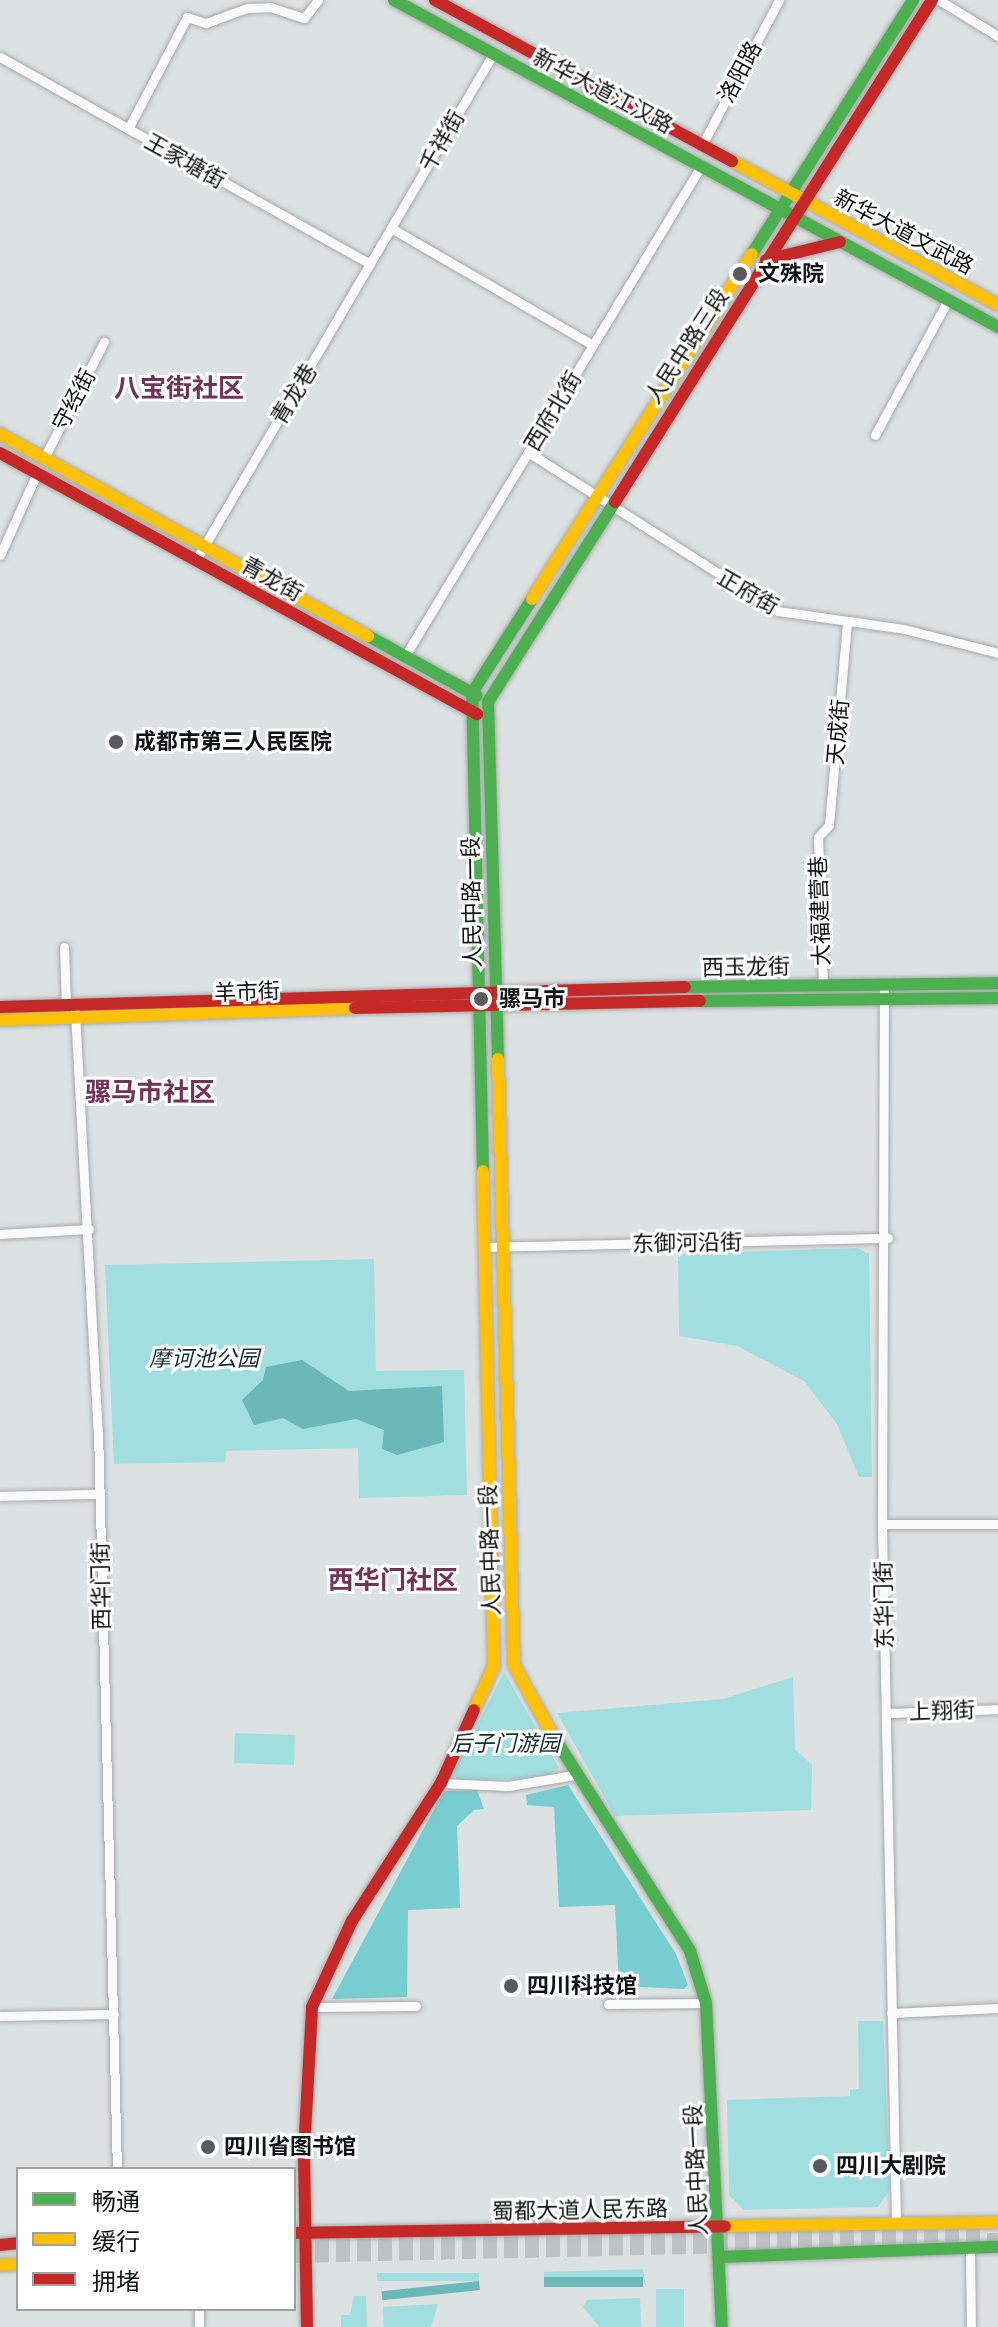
<!DOCTYPE html>
<meta charset="utf-8">
<style>
body{margin:0}
#map{position:relative;width:998px;height:2327px;overflow:hidden;background:#dce1e1;font-family:"Times New Roman","Noto Sans SC",serif}
div>[style]{position:absolute}
.green>*{inset:0;background:#a1dedf;transform-origin:0 0}
.forest>*{inset:0;background:#77cdcf}
.water>*{inset:0;background:#6cb7b9;transform-origin:0 0}
.primary-tunnel>*{height:14px;margin-top:-7px;transform-origin:0;background:repeating-linear-gradient(90deg,#bdc2c2 0 14px,transparent 0 21px)}
.roads{filter:drop-shadow(0 0 2px #a7aaaa) drop-shadow(0 0 2px #a7aaaa)}
.street>*{height:9px;margin:-4.5px;padding:0 4.5px;transform-origin:4.5px;border-radius:4.5px;background:#fafafa}
.fast>*{height:12px;margin:-6px;padding:0 6px;transform-origin:6px;border-radius:6px;background:#4caf50}
.slow>*{height:12px;margin:-6px;padding:0 6px;transform-origin:6px;border-radius:6px;background:#ffc107}
.jam>*{height:12px;margin:-6px;padding:0 6px;transform-origin:6px;border-radius:6px;background:#c62828}
.dots>*{width:22px;height:22px;translate:-50% -50%;box-sizing:border-box;border:4px solid #fff;border-radius:50%}
span{translate:-50% -50%;white-space:nowrap;text-align:center;line-height:1.15;-webkit-text-stroke:6px #fff;paint-order:stroke}
.street-label{font-size:22px;color:#101313}
.poi-label{font-size:22px;color:#101313;font-weight:700}
.left{translate:0 -50%;text-align:left}
.park-label{font-size:22px;color:#162e2e;font-style:italic}
.quarter-label{font-size:26px;color:#733356;font-weight:700}
.legend{position:absolute;left:16px;top:2167px;width:280px;height:144px;box-sizing:border-box;background:#fff;border:2px solid #9fa1a1;margin:0;padding:10px 14px;list-style:none;font-size:24px;color:#101313}
.legend li{display:flex;align-items:center;gap:16px;height:40px}
.legend b{width:40px;border:2px solid #9fa1a1}
</style>
<div id="map">
<div class="green">
<div style="clip-path:polygon(857px 1248px,869px 1254px,872px 1477px,859px 1477px,837px 1424px,804px 1381px,737px 1346px,679px 1336px,678px 1254px)"></div>
<div style="clip-path:polygon(374px 1259px,376px 1371px,464px 1370px,467px 1495px,359px 1498px,358px 1448px,226px 1451px,225px 1462px,114px 1464px,105px 1265px)"></div>
<div style="clip-path:polygon(504px 1672px,559px 1768px,547px 1778px,458px 1780px,453px 1773px)"></div>
<div style="clip-path:polygon(793px 1677px,795px 1749px,812px 1765px,811px 1810px,615px 1816px,557px 1713px,723px 1699px)"></div>
<div style="left:235px;top:1733px;width:60px;height:30px;rotate:2deg"></div>
<div style="clip-path:polygon(858px 2021px,883px 2021px,890px 2190px,878px 2207px,744px 2210px,729px 2195px,727px 2100px,850px 2096px,850px 2090px,859px 2089px)"></div>
<div style="clip-path:polygon(643px 2269px,646px 2287px,642px 2277px,544px 2278px,544px 2272px)"></div>
<div style="left:479px;top:2273px;width:8px;height:102px;rotate:90deg"></div>
<div style="left:684px;top:2289px;width:38px;height:28px;rotate:90deg"></div>
<div style="clip-path:polygon(354px 2296px,366px 2296px,367px 2327px,341px 2327px,341px 2315px,350px 2315px)"></div>
<div style="clip-path:polygon(640px 2298px,641px 2327px,599px 2327px,583px 2307px,587px 2300px)"></div>
<div style="clip-path:polygon(438px 2304px,431px 2327px,384px 2327px,383px 2307px)"></div>
</div>
<div class="forest">
<div style="clip-path:polygon(568px 1785px,676px 1954px,688px 1985px,684px 1989px,619px 1986px,615px 1905px,559px 1907px,554px 1807px,527px 1805px,526px 1795px)"></div>
<div style="clip-path:polygon(477px 1790px,484px 1809px,474px 1810px,457px 1826px,460px 1908px,408px 1910px,407px 1997px,332px 1999px,444px 1791px)"></div>
</div>
<div class="water">
<div style="clip-path:polygon(302px 1360px,349px 1391px,442px 1386px,444px 1442px,397px 1455px,382px 1449px,384px 1430px,356px 1419px,303px 1429px,283px 1418px,254px 1425px,242px 1400px,263px 1380px,266px 1367px)"></div>
<div style="left:643px;top:2277px;width:10px;height:99px;rotate:90deg"></div>
<div style="left:479px;top:2281px;width:9px;height:98px;rotate:84deg"></div>
</div>
<div class="primary-tunnel">
<div style="left:294px;top:2244px;width:692px;rotate:-1.24deg"></div>
<div style="left:294px;top:2256px;width:704px;rotate:-1.3deg"></div>
</div>
<div class="roads">
<div class="street">
<div style="left:939px;top:0;width:69px;rotate:31.4deg"></div>
<div style="left:0;top:57px;width:424px;rotate:29.2deg"></div>
<div style="left:128px;top:129px;width:127px;rotate:-62.2deg"></div>
<div style="left:187px;top:17px;width:20px;rotate:18deg"></div>
<div style="left:206px;top:23px;width:44px;rotate:-20.1deg"></div>
<div style="left:247px;top:8px;width:23px;rotate:-2deg"></div>
<div style="left:270px;top:7px;width:36px;rotate:18deg"></div>
<div style="left:304px;top:18px;width:23px;rotate:-52deg"></div>
<div style="left:702px;top:145px;width:164px;rotate:-62deg"></div>
<div style="left:391px;top:228px;width:233px;rotate:30.1deg"></div>
<div style="left:875px;top:435px;width:153px;rotate:-61.6deg"></div>
<div style="left:528px;top:452px;width:296px;rotate:32.5deg"></div>
<div style="left:778px;top:611px;width:127px;rotate:8.1deg"></div>
<div style="left:904px;top:629px;width:97px;rotate:14.3deg"></div>
<div style="left:44px;top:458px;width:131px;rotate:-62.7deg"></div>
<div style="left:0;top:555px;width:90px;rotate:-65.7deg"></div>
<div style="left:196px;top:560px;width:587px;rotate:-59.59deg"></div>
<div style="left:405px;top:656px;width:572px;rotate:-58.86deg"></div>
<div style="left:64px;top:947px;width:58px;rotate:88deg"></div>
<div style="left:884px;top:985px;width:539px;rotate:90.21deg"></div>
<div style="left:882px;top:1524px;width:700px;rotate:88.85deg"></div>
<div style="left:823px;top:986px;width:149px;rotate:-91.9deg"></div>
<div style="left:818px;top:837px;width:16px;rotate:-47deg"></div>
<div style="left:829px;top:825px;width:204px;rotate:-84.9deg"></div>
<div style="left:75px;top:1012px;width:419px;rotate:86.9deg"></div>
<div style="left:98px;top:1430px;width:739px;rotate:88.53deg"></div>
<div style="left:0;top:1234px;width:89px;rotate:-3.2deg"></div>
<div style="left:487px;top:1247px;width:401px;rotate:-1.3deg"></div>
<div style="left:0;top:1496px;width:99px;rotate:-1.2deg"></div>
<div style="left:882px;top:1524px;width:116px"></div>
<div style="left:886px;top:1713px;width:112px;rotate:-2deg"></div>
<div style="left:441px;top:1783px;width:67px;rotate:2.6deg"></div>
<div style="left:508px;top:1786px;width:67px;rotate:-9.5deg"></div>
<div style="left:608px;top:2004px;width:98px;rotate:-0.6deg"></div>
<div style="left:312px;top:2007px;width:104px;rotate:-0.6deg"></div>
<div style="left:891px;top:2013px;width:107px;rotate:-2.7deg"></div>
<div style="left:0;top:2016px;width:114px;rotate:-1deg"></div>
<div style="left:970px;top:2248px;width:79px;rotate:89.3deg"></div>
<div style="left:199px;top:2309px;width:18px;rotate:90deg"></div>
</div>
<div class="fast">
<div style="left:394px;top:0;width:687px;rotate:28.43deg"></div>
<div style="left:752px;top:254px;width:301px;rotate:-57.6deg"></div>
<div style="left:368px;top:636px;width:124px;rotate:28.8deg"></div>
<div style="left:685px;top:987px;width:313px;rotate:-0.7deg"></div>
<div style="left:700px;top:1001px;width:298px;rotate:-0.6deg"></div>
<div style="left:498px;top:1059px;width:357px;rotate:-91.6deg"></div>
<div style="left:488px;top:702px;width:237px;rotate:-57.6deg"></div>
<div style="left:483px;top:1171px;width:478px;rotate:-91.3deg"></div>
<div style="left:472px;top:693px;width:112px;rotate:-57.4deg"></div>
<div style="left:552px;top:1734px;width:257px;rotate:57.5deg"></div>
<div style="left:690px;top:1951px;width:54px;rotate:72.9deg"></div>
<div style="left:706px;top:2003px;width:324px;rotate:87.2deg"></div>
<div style="left:720px;top:2257px;width:278px;rotate:-2.1deg"></div>
</div>
<div class="slow">
<div style="left:732px;top:161px;width:302px;rotate:28.4deg"></div>
<div style="left:0;top:434px;width:420px;rotate:28.8deg"></div>
<div style="left:532px;top:599px;width:409px;rotate:-57.5deg"></div>
<div style="left:0;top:1020px;width:355px;rotate:-1.9deg"></div>
<div style="left:498px;top:1059px;width:606px;rotate:88.49deg"></div>
<div style="left:514px;top:1665px;width:79px;rotate:61.2deg"></div>
<div style="left:474px;top:1710px;width:48px;rotate:-65.6deg"></div>
<div style="left:494px;top:1666px;width:495px;rotate:-91.3deg"></div>
<div style="left:725px;top:2226px;width:273px;rotate:-0.8deg"></div>
<div style="left:0;top:2265px;width:18px;rotate:-3deg"></div>
</div>
<div class="jam">
<div style="left:435px;top:0;width:338px;rotate:28.5deg"></div>
<div style="left:766px;top:260px;width:76px;rotate:-13.7deg"></div>
<div style="left:0;top:453px;width:544px;rotate:28.69deg"></div>
<div style="left:615px;top:502px;width:594px;rotate:-57.73deg"></div>
<div style="left:0;top:1007px;width:685px;rotate:-1.67deg"></div>
<div style="left:355px;top:1008px;width:345px;rotate:-1.2deg"></div>
<div style="left:294px;top:2233px;width:431px;rotate:-0.9deg"></div>
<div style="left:0;top:2245px;width:18px;rotate:-6deg"></div>
<div style="left:307px;top:2327px;width:176px;rotate:-91deg"></div>
<div style="left:304px;top:2151px;width:144px;rotate:-86.8deg"></div>
<div style="left:312px;top:2007px;width:95px;rotate:-65.1deg"></div>
<div style="left:352px;top:1921px;width:164px;rotate:-57.2deg"></div>
<div style="left:441px;top:1783px;width:80px;rotate:-65.7deg"></div>
</div>
</div>
<div class="dots">
<div style="left:740px;top:274px;background:#575b5b"></div>
<div style="left:116px;top:742px;background:#575b5b"></div>
<div style="left:481px;top:999px;background:#575b5b"></div>
<div style="left:511px;top:1986px;background:#575b5b"></div>
<div style="left:208px;top:2147px;background:#575b5b"></div>
<div style="left:820px;top:2166px;background:#575b5b"></div>
</div>
<div class="street-label">
<span style="left:740px;top:72px;rotate:-62deg">洛阳路</span>
<span style="left:603px;top:91px;rotate:28deg">新华大道江汉路</span>
<span style="left:442px;top:141px;rotate:-60deg">千祥街</span>
<span style="left:185px;top:161px;rotate:29deg">王家塘街</span>
<span style="left:904px;top:232px;rotate:28deg">新华大道文武路</span>
<span style="left:687px;top:346px;rotate:-57deg">人民中路三段</span>
<span style="left:294px;top:394px;rotate:-59deg">青龙巷</span>
<span style="left:74px;top:400px;rotate:-62deg">守经街</span>
<span style="left:553px;top:411px;rotate:-59deg">西府北街</span>
<span style="left:272px;top:579px;rotate:29deg">青龙街</span>
<span style="left:748px;top:592px;rotate:30deg">正府街</span>
<span style="left:838px;top:732px;rotate:-85deg">天成街</span>
<span style="left:472px;top:902px;rotate:-91deg">人民中路一段</span>
<span style="left:820px;top:911px;rotate:-92deg">大福建营巷</span>
<span style="left:746px;top:967px;rotate:-1deg">西玉龙街</span>
<span style="left:247px;top:992px;rotate:-2deg">羊市街</span>
<span style="left:687px;top:1243px;rotate:-1deg">东御河沿街</span>
<span style="left:490px;top:1550px;rotate:-92deg">人民中路一段</span>
<span style="left:101px;top:1586px;rotate:-91deg">西华门街</span>
<span style="left:884px;top:1605px;rotate:-91deg">东华门街</span>
<span style="left:942px;top:1711px;rotate:-2deg">上翔街</span>
<span style="left:696px;top:2170px;rotate:-93deg">人民中路一段</span>
<span style="left:580px;top:2210px;rotate:-1deg">蜀都大道人民东路</span>
</div>
<div class="poi-label">
<span class="left" style="left:758px;top:274px">文殊院</span>
<span class="left" style="left:134px;top:742px">成都市第三人民医院</span>
<span class="left" style="left:499px;top:999px">骡马市</span>
<span class="left" style="left:527px;top:1986px">四川科技馆</span>
<span class="left" style="left:224px;top:2147px">四川省图书馆</span>
<span class="left" style="left:836px;top:2166px">四川大剧院</span>
</div>
<div class="park-label">
<span style="left:204px;top:1359px">摩诃池公园</span>
<span style="left:505px;top:1744px">后子门游园</span>
</div>
<div class="quarter-label">
<span style="left:179px;top:389px">八宝街社区</span>
<span style="left:150px;top:1093px">骡马市社区</span>
<span style="left:393px;top:1581px">西华门社区</span>
</div>
<ul class="legend">
<li><b style="height:10px;background:#4caf50"></b>畅通</li>
<li><b style="height:10px;background:#ffc107"></b>缓行</li>
<li><b style="height:10px;background:#c62828"></b>拥堵</li>
</ul>
</div>
